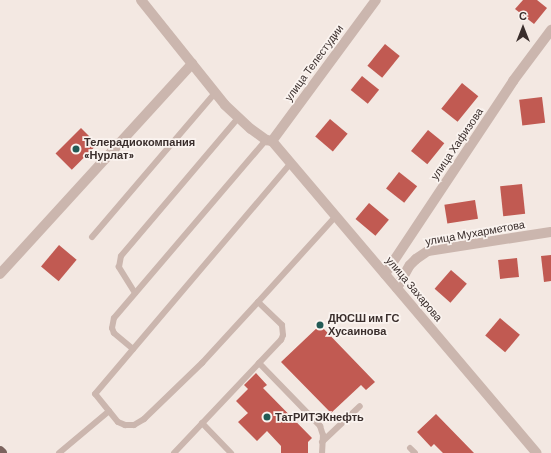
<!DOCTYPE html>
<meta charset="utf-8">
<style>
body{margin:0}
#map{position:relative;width:551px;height:453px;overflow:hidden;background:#f3e8e2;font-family:Barlow,sans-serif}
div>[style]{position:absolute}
.building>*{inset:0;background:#c15a52;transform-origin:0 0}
.lane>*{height:6px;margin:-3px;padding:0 3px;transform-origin:3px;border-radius:3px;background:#cbb6ae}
.street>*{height:10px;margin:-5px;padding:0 5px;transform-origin:5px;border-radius:5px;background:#cbb6ae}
.primary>*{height:10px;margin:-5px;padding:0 5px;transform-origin:5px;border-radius:5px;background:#7b635e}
.dots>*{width:11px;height:11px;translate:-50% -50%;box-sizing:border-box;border:2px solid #faf3ef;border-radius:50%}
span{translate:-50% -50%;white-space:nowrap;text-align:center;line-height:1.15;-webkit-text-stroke:3.5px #faf3ef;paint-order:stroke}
.street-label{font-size:11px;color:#3a2e2c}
.poi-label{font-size:11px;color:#3a2e2c;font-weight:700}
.left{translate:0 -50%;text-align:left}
.north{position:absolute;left:503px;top:8px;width:40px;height:40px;-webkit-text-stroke:3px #faf3ef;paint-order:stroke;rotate:0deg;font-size:11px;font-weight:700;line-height:16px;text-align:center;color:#3a2e2c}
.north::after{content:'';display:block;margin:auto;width:14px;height:18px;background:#3a2e2c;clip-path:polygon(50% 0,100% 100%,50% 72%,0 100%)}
</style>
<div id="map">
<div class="building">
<div style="clip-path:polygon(523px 0,537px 0,547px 8px,534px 24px,515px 9px)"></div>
<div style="left:385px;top:44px;width:19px;height:28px;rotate:39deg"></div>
<div style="left:362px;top:76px;width:22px;height:18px;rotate:39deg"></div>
<div style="left:462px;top:83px;width:21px;height:33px;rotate:39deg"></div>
<div style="left:542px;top:97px;width:26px;height:23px;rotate:83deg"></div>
<div style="left:330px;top:119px;width:23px;height:23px;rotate:40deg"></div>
<div style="left:81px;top:128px;width:23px;height:36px;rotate:45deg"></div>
<div style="left:428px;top:130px;width:21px;height:27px;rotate:39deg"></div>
<div style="left:399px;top:172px;width:23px;height:21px;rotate:38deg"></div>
<div style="left:522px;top:184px;width:30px;height:22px;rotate:84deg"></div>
<div style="left:475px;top:200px;width:19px;height:31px;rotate:81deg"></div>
<div style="left:369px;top:203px;width:26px;height:21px;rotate:40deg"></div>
<div style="left:59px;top:245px;width:23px;height:28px;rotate:40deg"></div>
<div style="clip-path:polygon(551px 255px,551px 281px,544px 282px,541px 256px)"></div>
<div style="left:517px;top:258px;width:19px;height:19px;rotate:84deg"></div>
<div style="left:451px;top:270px;width:21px;height:25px;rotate:41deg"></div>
<div style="left:500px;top:318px;width:26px;height:23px;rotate:40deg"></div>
<div style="clip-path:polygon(320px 325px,375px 382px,366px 390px,361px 385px,331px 413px,281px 362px)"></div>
<div style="clip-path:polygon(256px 373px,267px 385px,263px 388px,312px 438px,308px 442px,308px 453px,281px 453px,281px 446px,267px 431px,257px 441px,238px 422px,248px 413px,236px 401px,248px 389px,244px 385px)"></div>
<div style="clip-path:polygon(436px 414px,474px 453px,443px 453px,434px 444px,431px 447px,417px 432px)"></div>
</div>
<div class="lane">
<div style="left:92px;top:237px;width:189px;rotate:-49.5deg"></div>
<div style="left:135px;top:293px;width:31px;rotate:-122deg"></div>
<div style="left:119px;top:267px;width:11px;rotate:-80deg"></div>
<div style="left:121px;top:256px;width:181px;rotate:-49.7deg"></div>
<div style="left:133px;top:349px;width:25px;rotate:-140deg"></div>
<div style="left:114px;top:333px;width:5px;rotate:-112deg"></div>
<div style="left:112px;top:328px;width:10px;rotate:-79deg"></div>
<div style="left:114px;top:318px;width:234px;rotate:-49.5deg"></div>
<div style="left:259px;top:363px;width:88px;rotate:45.9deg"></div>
<div style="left:320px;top:426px;width:9px;rotate:72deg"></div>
<div style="left:323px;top:435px;width:18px;rotate:93deg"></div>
<div style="left:109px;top:411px;width:14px;rotate:51deg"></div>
<div style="left:118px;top:422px;width:8px;rotate:23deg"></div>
<div style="left:125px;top:425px;width:9px"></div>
<div style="left:134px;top:425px;width:12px;rotate:-31deg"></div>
<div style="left:144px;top:419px;width:81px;rotate:-44deg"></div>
<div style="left:202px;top:363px;width:83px;rotate:-47.4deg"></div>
<div style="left:202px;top:423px;width:42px;rotate:46deg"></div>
<div style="left:322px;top:442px;width:52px;rotate:-43.5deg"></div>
<div style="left:410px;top:448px;width:7px;rotate:45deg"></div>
<div style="left:59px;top:453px;width:65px;rotate:-40deg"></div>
<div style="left:109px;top:411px;width:22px;rotate:-129deg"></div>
<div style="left:95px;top:394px;width:303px;rotate:-49.7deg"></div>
<div style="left:174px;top:453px;width:156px;rotate:-46.6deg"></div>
<div style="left:281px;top:340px;width:5px;rotate:-68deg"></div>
<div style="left:283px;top:335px;width:10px;rotate:-96deg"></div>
<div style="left:282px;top:325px;width:33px;rotate:-136deg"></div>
<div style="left:258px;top:302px;width:116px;rotate:-47.8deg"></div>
</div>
<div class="street">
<div style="left:141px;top:0;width:134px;rotate:51.3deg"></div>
<div style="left:225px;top:105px;width:35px;rotate:43deg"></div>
<div style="left:251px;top:129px;width:19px;rotate:36deg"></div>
<div style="left:266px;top:140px;width:6px;rotate:9deg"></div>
<div style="left:272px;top:141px;width:409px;rotate:49.7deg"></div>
<div style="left:272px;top:141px;width:175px;rotate:-53.6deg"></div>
<div style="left:0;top:274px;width:285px;rotate:-47.6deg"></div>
<div style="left:385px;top:274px;width:232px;rotate:-56.4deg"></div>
<div style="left:513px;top:81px;width:64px;rotate:-53.3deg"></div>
<div style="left:397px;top:288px;width:26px;rotate:-61deg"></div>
<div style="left:410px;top:265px;width:8px;rotate:-45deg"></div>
<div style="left:416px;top:259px;width:14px;rotate:-34deg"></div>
<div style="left:428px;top:251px;width:124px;rotate:-8.8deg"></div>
</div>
<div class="primary">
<div style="left:0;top:451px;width:3px;rotate:45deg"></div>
</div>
<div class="dots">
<div style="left:76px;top:149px;background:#235a55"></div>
<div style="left:320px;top:325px;background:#235a55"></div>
<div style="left:267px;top:417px;background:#235a55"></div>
</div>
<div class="street-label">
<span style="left:314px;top:63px;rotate:-54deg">улица Телестудии</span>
<span style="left:457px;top:144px;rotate:-56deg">улица Хафизова</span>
<span style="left:475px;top:233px;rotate:-10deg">улица Мухарметова</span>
<span style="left:414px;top:289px;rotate:50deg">улица Захарова</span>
</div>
<div class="poi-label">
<span class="left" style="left:84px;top:149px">Телерадиокомпания<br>«Нурлат»</span>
<span class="left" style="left:328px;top:325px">ДЮСШ им ГС<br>Хусаинова</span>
<span class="left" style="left:275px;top:417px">ТатРИТЭКнефть</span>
</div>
<div class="north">С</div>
</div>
